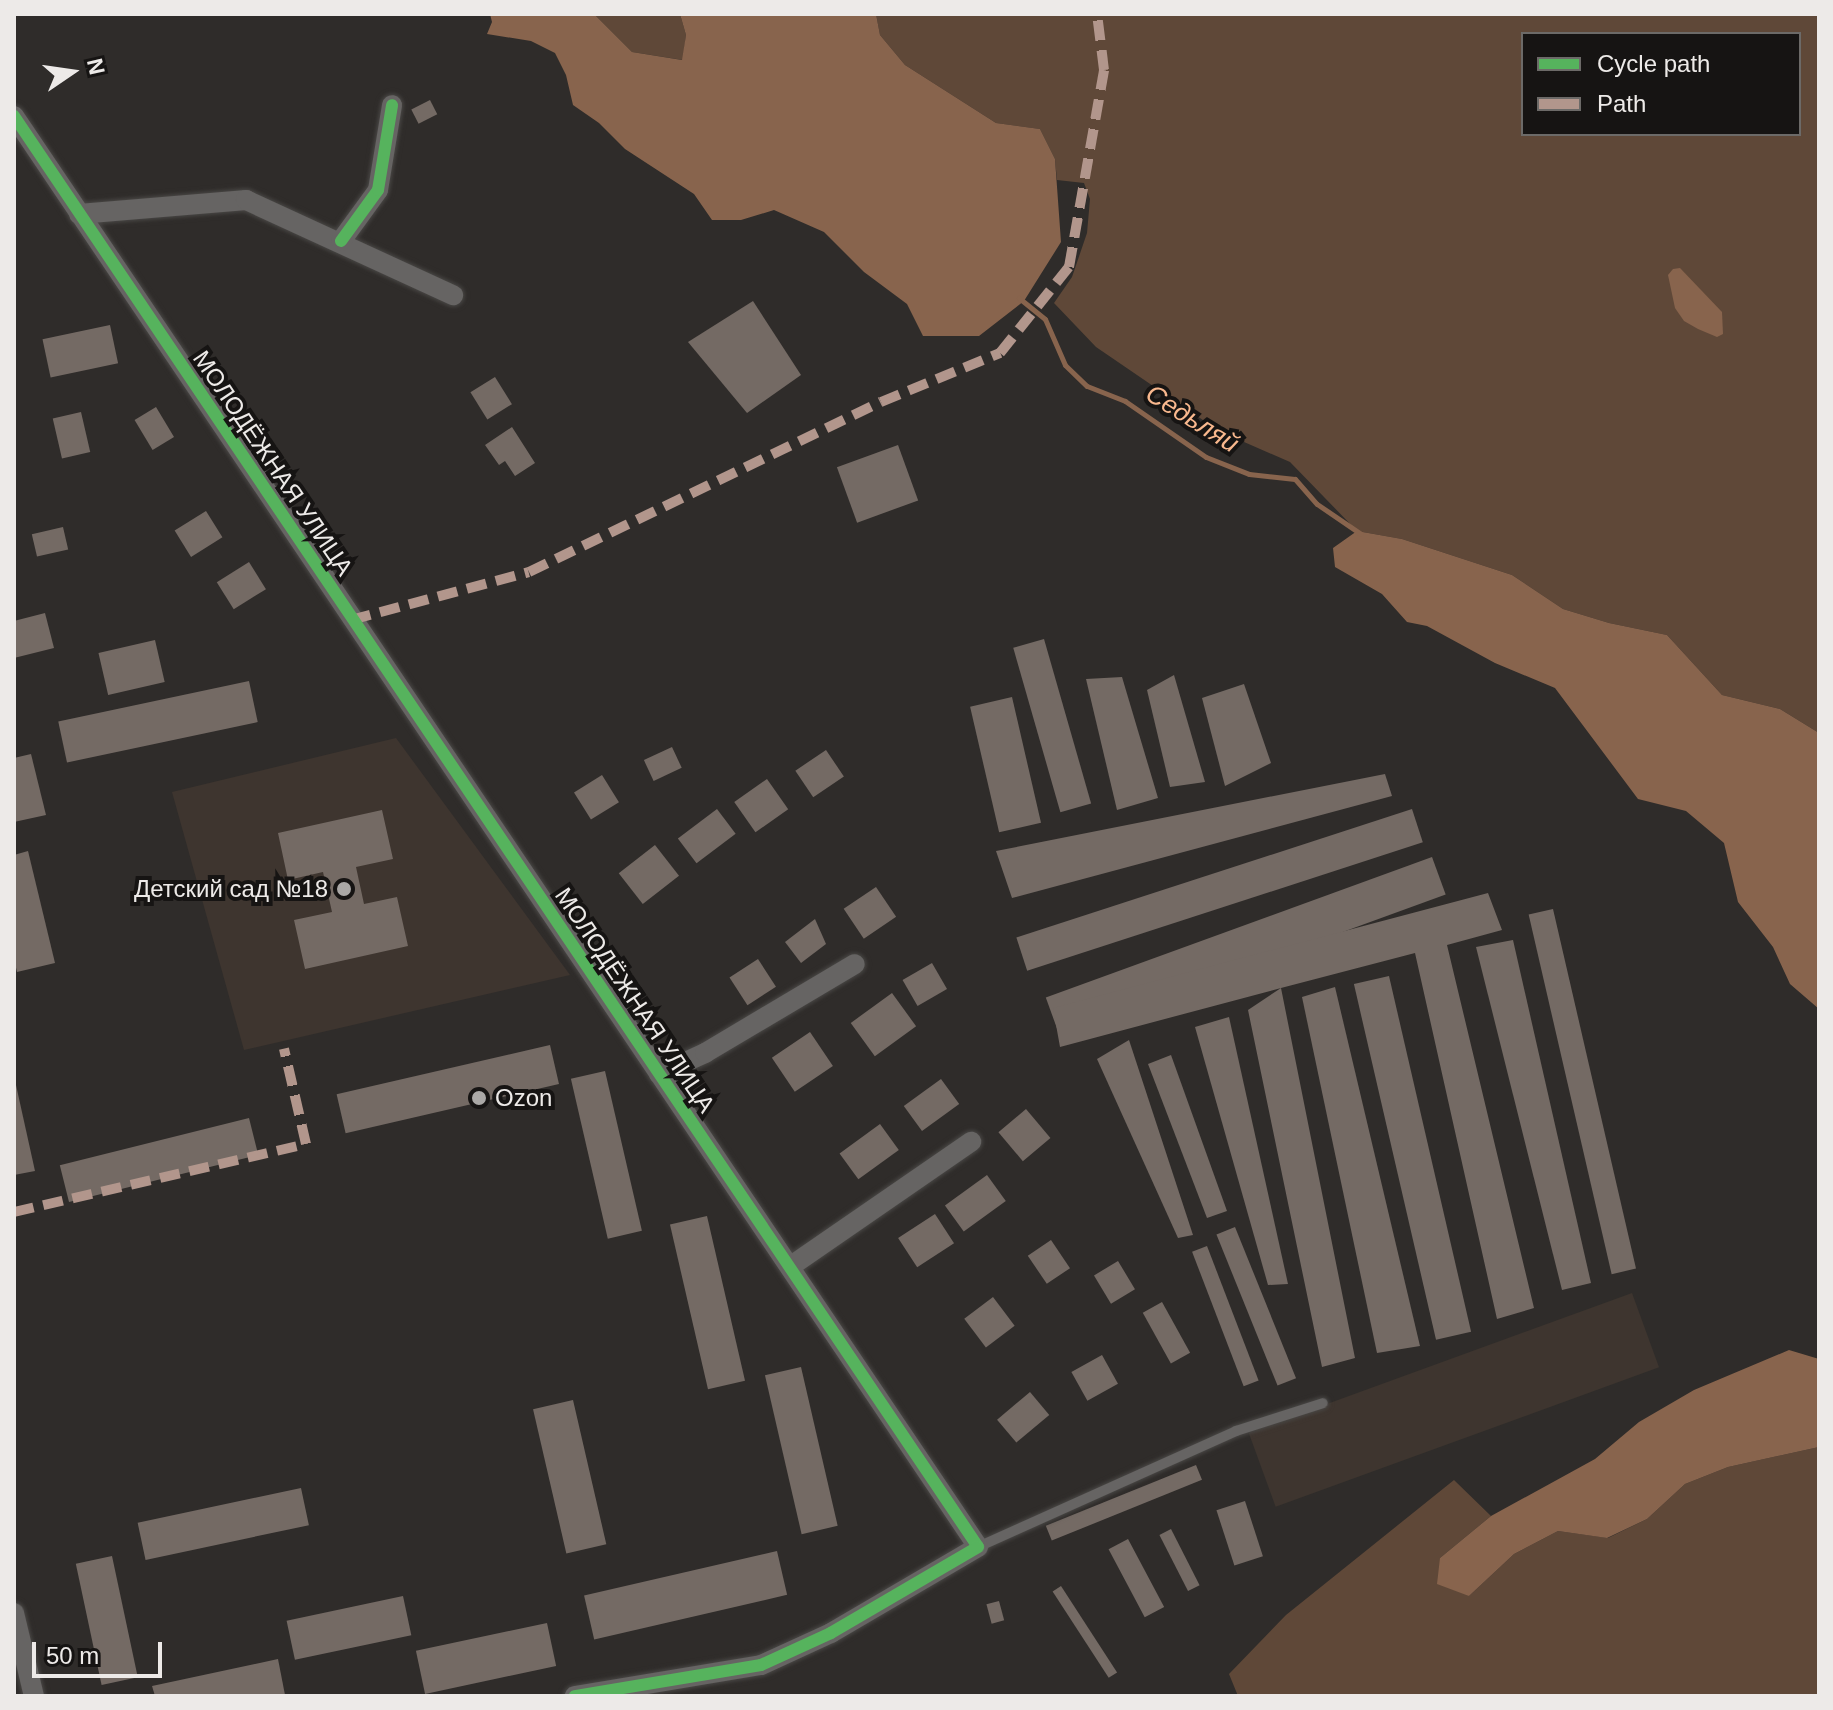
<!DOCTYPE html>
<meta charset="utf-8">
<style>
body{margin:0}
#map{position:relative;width:1833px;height:1710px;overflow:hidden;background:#2f2c2a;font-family:Helvetica,sans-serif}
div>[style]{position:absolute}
.built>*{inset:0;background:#3e352f;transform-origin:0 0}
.green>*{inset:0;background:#5f4838}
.water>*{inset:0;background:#88644d}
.stream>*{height:5px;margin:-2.5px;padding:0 2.5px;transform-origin:2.5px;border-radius:2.5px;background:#88644d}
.building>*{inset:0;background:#746a64;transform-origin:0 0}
.roads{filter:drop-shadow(0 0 2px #494745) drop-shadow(0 0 2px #494745)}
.lane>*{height:10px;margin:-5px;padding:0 5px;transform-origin:5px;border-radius:5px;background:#666463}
.street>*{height:20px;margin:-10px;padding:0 10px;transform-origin:10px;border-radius:10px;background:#666463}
.quiet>*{height:10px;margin-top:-5px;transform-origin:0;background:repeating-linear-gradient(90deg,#b2968c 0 20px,transparent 0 30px)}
.cycleway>*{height:12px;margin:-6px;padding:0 6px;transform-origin:6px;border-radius:6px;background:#56b35d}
.dots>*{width:22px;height:22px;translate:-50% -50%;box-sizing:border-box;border:4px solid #161413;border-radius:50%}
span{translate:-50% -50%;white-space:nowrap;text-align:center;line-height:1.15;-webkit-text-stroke:8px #161413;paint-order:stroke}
.street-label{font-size:24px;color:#edeae8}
.poi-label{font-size:24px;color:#edeae8}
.right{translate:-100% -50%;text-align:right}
.left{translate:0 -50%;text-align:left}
.water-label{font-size:26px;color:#f9b88e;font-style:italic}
.frame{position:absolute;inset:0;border:16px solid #edeae8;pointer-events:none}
.legend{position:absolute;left:1521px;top:32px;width:280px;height:104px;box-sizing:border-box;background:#161413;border:2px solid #6c6a68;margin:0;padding:10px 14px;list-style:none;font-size:24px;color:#edeae8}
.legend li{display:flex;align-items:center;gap:16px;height:40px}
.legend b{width:40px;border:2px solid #6c6a68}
.north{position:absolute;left:32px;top:32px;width:80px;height:80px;-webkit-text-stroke:6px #161413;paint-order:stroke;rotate:77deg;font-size:22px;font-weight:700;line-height:32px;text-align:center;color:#edeae8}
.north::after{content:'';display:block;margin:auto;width:28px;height:36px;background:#edeae8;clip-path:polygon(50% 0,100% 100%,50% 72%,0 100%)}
.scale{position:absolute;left:32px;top:1642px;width:130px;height:36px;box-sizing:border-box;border:4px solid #edeae8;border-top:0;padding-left:10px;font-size:24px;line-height:28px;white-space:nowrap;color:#edeae8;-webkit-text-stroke:6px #161413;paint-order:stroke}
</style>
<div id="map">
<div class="built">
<div style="clip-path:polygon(396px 738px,570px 975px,244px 1050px,172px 792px)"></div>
<div style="left:1632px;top:1293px;width:79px;height:408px;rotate:70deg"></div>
</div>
<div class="green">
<div style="clip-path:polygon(594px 14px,680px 14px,686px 35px,683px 60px,632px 52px)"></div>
<div style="clip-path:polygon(evenodd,876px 14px,1819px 14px,1819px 733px,1780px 709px,1722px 695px,1667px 635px,1609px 623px,1563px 609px,1512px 575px,1402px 539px,1357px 531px,1290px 462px,1219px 431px,1096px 347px,1054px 303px,1072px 277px,1087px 233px,1090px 199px,1084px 183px,1057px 180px,1055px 159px,1040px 129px,996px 123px,905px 65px,880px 35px,876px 14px,1523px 34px,1799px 34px,1799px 134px,1523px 134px,1523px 34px)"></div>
<div style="clip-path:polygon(1819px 1447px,1819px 1696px,1238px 1696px,1229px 1674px,1286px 1615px,1454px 1480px,1491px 1516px,1440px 1558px,1469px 1596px,1514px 1554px,1558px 1531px,1608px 1538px,1647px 1519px,1685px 1484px,1728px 1467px)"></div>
</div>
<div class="water">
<div style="clip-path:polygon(490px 14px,594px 14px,632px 52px,682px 60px,686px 35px,680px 14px,876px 14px,880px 35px,905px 65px,996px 123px,1040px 129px,1055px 159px,1061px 242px,1024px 301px,979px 336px,923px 336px,907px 304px,864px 272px,824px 232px,774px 210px,741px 220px,712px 220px,694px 194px,625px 149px,599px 123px,573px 105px,566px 75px,555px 53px,531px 41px,487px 34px,492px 22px)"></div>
<div style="clip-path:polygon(1680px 268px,1722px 312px,1723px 334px,1717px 337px,1698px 329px,1684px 321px,1675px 308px,1668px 275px,1673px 269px)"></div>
<div style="clip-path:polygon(1357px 531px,1402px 539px,1512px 575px,1563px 609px,1609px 623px,1667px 635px,1722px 695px,1780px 709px,1819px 733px,1819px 1009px,1790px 984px,1773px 947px,1738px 902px,1724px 843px,1686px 811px,1638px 799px,1555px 688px,1495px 663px,1427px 626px,1407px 622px,1382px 594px,1335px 567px,1333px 548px)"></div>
<div style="clip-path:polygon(1789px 1350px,1819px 1359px,1819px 1447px,1728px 1467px,1685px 1484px,1647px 1519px,1607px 1538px,1558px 1531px,1514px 1554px,1469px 1596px,1437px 1584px,1440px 1558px,1491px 1516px,1595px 1459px,1639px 1422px,1694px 1390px)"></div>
</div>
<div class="stream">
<div style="left:1019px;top:298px;width:33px;rotate:39deg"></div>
<div style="left:1045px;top:319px;width:50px;rotate:66.5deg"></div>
<div style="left:1065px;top:365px;width:30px;rotate:44deg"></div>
<div style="left:1087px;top:386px;width:41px;rotate:21.5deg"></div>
<div style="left:1125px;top:401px;width:98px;rotate:34.7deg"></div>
<div style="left:1206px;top:457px;width:46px;rotate:21.6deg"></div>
<div style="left:1249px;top:474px;width:46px;rotate:6.2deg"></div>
<div style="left:1295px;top:479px;width:33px;rotate:49deg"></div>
<div style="left:1317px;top:504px;width:53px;rotate:34.3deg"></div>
</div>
<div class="building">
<div style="left:430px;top:100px;width:16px;height:21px;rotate:63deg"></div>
<div style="clip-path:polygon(753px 301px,801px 375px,747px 413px,688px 342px)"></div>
<div style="left:110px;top:325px;width:39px;height:69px;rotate:78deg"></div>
<div style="left:495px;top:377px;width:32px;height:29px;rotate:58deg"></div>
<div style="left:156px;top:407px;width:35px;height:25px;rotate:59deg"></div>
<div style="left:81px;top:412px;width:41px;height:29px;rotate:77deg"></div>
<div style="clip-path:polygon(512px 427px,535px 463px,515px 476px,505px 461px,499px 465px,485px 445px)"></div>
<div style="left:898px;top:445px;width:59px;height:65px;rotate:70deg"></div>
<div style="left:206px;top:511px;width:31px;height:37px;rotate:58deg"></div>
<div style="left:63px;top:527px;width:23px;height:32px;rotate:77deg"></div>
<div style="left:249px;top:562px;width:32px;height:38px;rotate:58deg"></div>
<div style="clip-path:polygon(45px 613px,54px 648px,14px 658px,14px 621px)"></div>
<div style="left:1044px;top:639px;width:171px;height:32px;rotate:74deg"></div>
<div style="left:155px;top:640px;width:43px;height:58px;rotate:77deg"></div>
<div style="clip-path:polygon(1174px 675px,1205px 782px,1170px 787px,1147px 690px)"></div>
<div style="clip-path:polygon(1122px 677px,1158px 798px,1117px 810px,1086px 679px)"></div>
<div style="left:249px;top:681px;width:42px;height:195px;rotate:78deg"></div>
<div style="clip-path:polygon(1244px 684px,1271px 763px,1225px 786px,1202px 698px)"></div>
<div style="left:1012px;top:697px;width:129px;height:43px;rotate:77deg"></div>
<div style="left:672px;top:747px;width:23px;height:31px;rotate:65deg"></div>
<div style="left:826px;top:750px;width:32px;height:37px;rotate:56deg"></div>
<div style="clip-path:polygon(31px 754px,46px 815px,14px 822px,14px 758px)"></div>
<div style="clip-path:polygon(1385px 774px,1392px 796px,1012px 898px,996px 851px)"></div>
<div style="left:602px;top:775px;width:32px;height:33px;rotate:58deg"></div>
<div style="left:767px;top:779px;width:37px;height:40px;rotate:55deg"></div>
<div style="left:717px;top:809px;width:31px;height:49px;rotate:53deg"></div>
<div style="left:1412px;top:809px;width:35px;height:416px;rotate:72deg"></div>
<div style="clip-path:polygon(382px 810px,393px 859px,356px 867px,364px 904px,397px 897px,408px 946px,305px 969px,294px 920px,332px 912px,323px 872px,288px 880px,278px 833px)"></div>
<div style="left:655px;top:845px;width:39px;height:46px;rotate:52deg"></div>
<div style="clip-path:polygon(28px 851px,55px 963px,17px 972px,14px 959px,14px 855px)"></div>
<div style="left:1432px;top:857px;width:40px;height:411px;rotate:70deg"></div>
<div style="left:876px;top:887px;width:36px;height:39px;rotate:56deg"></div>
<div style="clip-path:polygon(1488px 893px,1502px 930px,1447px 945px,1534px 1308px,1497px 1319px,1415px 953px,1281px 988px,1355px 1358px,1322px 1367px,1248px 1010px,1281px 988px,1060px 1047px,1053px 1008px)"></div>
<div style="left:1553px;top:909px;width:369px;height:25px;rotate:77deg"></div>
<div style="clip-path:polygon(815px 919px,826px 944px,801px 963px,785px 942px)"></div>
<div style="clip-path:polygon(1513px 940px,1591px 1283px,1562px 1290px,1476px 947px)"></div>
<div style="left:758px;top:959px;width:33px;height:34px;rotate:57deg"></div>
<div style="left:932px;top:963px;width:30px;height:34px;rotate:60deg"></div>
<div style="left:1389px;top:976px;width:365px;height:36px;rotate:77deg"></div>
<div style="clip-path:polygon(1335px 987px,1420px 1346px,1377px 1353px,1302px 997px)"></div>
<div style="left:892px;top:993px;width:41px;height:51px;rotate:54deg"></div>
<div style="clip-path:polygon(1229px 1017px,1288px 1284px,1268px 1285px,1195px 1027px)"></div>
<div style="left:810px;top:1032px;width:41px;height:46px;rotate:56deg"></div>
<div style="clip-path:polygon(1129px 1040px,1193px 1235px,1178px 1238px,1097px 1059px)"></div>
<div style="left:550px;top:1045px;width:40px;height:219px;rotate:77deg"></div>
<div style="clip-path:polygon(1171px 1055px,1227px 1211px,1207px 1218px,1148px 1064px)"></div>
<div style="left:605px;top:1071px;width:164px;height:35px;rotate:77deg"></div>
<div style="clip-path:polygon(14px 1076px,35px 1171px,14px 1175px)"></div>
<div style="left:941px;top:1079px;width:31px;height:46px;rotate:54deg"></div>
<div style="left:1026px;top:1109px;width:38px;height:36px;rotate:50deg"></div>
<div style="left:249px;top:1118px;width:38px;height:195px;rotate:76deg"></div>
<div style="left:880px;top:1124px;width:32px;height:50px;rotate:54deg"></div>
<div style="left:987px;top:1175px;width:32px;height:52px;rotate:54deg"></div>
<div style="left:935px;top:1214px;width:35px;height:44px;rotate:57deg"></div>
<div style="left:707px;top:1216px;width:169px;height:38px;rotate:77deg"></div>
<div style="left:1235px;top:1227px;width:163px;height:20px;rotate:68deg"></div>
<div style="left:1051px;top:1240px;width:34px;height:28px;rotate:56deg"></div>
<div style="left:1207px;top:1246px;width:144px;height:16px;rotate:69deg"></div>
<div style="left:1118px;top:1261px;width:33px;height:28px;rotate:59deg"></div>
<div style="left:993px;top:1297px;width:36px;height:36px;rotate:53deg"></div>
<div style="left:1162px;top:1302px;width:58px;height:22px;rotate:61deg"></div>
<div style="left:1102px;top:1355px;width:33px;height:35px;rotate:61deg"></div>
<div style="left:801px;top:1367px;width:163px;height:37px;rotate:77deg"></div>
<div style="left:1030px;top:1392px;width:30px;height:43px;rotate:50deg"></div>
<div style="left:573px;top:1400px;width:148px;height:41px;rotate:77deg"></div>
<div style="left:1196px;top:1465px;width:16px;height:162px;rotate:68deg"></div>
<div style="left:301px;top:1488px;width:38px;height:167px;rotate:78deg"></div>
<div style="left:1245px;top:1501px;width:58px;height:30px;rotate:72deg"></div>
<div style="left:1171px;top:1529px;width:63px;height:13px;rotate:63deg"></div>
<div style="left:1128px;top:1539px;width:77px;height:22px;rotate:62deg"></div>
<div style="left:777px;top:1551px;width:45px;height:198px;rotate:77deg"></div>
<div style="left:112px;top:1556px;width:124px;height:37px;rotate:78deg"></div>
<div style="left:1061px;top:1586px;width:103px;height:10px;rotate:57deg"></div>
<div style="left:403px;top:1596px;width:40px;height:119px;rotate:78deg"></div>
<div style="left:999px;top:1601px;width:20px;height:13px;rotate:75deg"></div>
<div style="left:547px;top:1623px;width:44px;height:134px;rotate:78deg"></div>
<div style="clip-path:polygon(278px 1659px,285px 1695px,155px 1696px,152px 1686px)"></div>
</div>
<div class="roads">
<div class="lane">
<div style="left:978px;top:1547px;width:283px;rotate:-24.2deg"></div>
<div style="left:1236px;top:1431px;width:91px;rotate:-17.8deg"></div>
</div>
<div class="street">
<div style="left:14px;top:116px;width:1725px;rotate:56.03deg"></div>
<div style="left:978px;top:1547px;width:170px;rotate:149.7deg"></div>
<div style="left:831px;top:1633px;width:77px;rotate:155.4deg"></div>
<div style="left:761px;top:1665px;width:189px;rotate:170.5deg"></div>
<div style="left:79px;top:214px;width:168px;rotate:-4.8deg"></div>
<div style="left:246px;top:200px;width:228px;rotate:24.7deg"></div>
<div style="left:341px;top:241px;width:63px;rotate:-54deg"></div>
<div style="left:378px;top:190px;width:86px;rotate:-80.6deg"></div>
<div style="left:659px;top:1074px;width:51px;rotate:-24.5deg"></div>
<div style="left:705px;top:1053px;width:174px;rotate:-30.7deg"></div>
<div style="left:791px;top:1266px;width:219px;rotate:-34.6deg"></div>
<div style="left:14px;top:1613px;width:85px;rotate:76.5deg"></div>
</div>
</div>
<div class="quiet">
<div style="left:351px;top:620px;width:184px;rotate:-15.1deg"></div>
<div style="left:529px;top:572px;width:391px;rotate:-25.8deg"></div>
<div style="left:881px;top:402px;width:129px;rotate:-22.4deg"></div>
<div style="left:1000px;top:353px;width:110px;rotate:-51.3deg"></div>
<div style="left:1069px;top:267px;width:200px;rotate:-79.9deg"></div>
<div style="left:1104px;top:70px;width:56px;rotate:-97.1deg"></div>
<div style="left:14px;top:1212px;width:300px;rotate:-13.1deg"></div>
<div style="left:306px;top:1144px;width:98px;rotate:-103deg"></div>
</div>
<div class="cycleway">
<div style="left:14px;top:116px;width:1725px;rotate:56.03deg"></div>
<div style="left:978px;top:1547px;width:170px;rotate:149.7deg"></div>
<div style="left:831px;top:1633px;width:77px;rotate:155.4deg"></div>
<div style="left:761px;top:1665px;width:189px;rotate:170.5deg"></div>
<div style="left:341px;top:241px;width:63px;rotate:-54deg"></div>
<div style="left:378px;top:190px;width:86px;rotate:-80.6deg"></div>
</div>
<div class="dots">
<div style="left:344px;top:889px;background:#aaa8a6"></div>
<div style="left:479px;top:1098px;background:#aaa8a6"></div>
</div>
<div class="street-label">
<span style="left:273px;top:463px;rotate:56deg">МОЛОДЁЖНАЯ УЛИЦА</span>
<span style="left:635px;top:1000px;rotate:56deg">МОЛОДЁЖНАЯ УЛИЦА</span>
</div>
<div class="poi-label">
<span class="right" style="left:328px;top:889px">Детский сад №18</span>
<span class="left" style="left:495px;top:1098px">Ozon</span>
</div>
<div class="water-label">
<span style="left:1192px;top:419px;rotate:32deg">Седьляй</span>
</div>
<div class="frame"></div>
<ul class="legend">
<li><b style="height:10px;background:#56b35d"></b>Cycle path</li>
<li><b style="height:10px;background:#b2968c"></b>Path</li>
</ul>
<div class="north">N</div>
<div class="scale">50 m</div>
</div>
